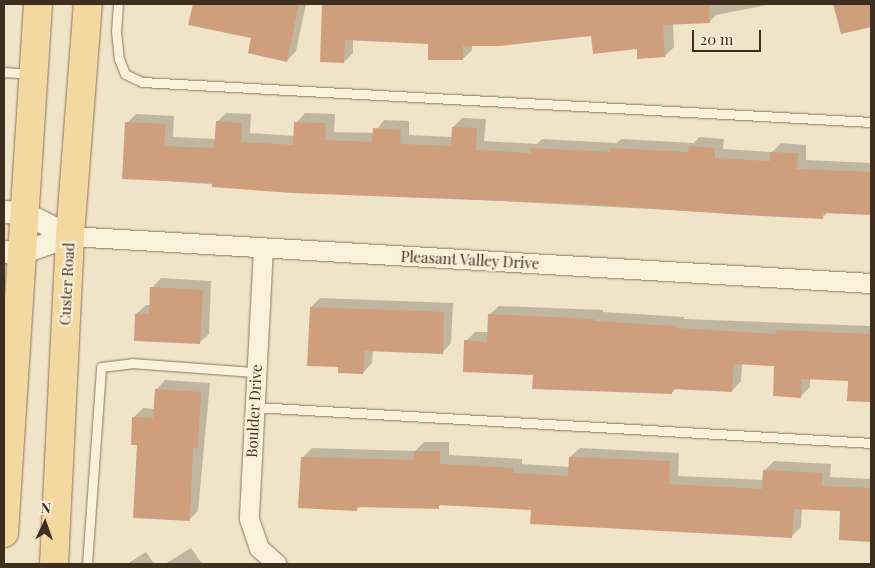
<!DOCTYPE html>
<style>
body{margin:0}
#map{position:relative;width:875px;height:568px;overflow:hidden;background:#f0e4c8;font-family:"Playfair Display",serif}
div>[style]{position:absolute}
.shadow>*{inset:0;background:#0003}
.building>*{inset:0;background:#cf9f7d}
.roads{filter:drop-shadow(0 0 1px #8d765c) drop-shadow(0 0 1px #8d765c)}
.service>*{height:9px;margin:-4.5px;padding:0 4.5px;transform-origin:4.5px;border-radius:4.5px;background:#faf1dc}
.minor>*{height:19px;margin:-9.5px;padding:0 9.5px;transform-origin:9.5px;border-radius:9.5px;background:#faf1dc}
.tertiary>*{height:22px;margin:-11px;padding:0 11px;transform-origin:11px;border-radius:11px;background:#faf1dc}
.primary>*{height:28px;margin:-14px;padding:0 14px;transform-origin:14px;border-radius:14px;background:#f3d9a0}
span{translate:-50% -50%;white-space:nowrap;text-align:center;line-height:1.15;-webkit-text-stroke:4.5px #f7eed8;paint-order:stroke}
.street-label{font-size:15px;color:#3d2e20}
.frame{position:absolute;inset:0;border:5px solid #3d2e20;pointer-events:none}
.north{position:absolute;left:20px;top:498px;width:50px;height:50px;-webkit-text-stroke:4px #f7eed8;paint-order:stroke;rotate:3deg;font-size:14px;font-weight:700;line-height:20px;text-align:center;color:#3d2e20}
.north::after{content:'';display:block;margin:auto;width:18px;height:22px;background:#3d2e20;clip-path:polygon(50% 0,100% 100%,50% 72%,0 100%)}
.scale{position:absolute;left:692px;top:30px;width:69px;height:22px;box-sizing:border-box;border:2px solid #3d2e20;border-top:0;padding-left:6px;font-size:15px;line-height:18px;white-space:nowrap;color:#3d2e20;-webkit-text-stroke:4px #f7eed8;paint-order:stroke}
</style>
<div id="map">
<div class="shadow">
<div style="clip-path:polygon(194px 4px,306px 4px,296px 51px,287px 61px,253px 37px,190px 24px)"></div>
<div style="clip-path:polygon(323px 4px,771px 4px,716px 15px,710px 21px,673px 23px,674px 47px,665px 56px,592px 34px,472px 45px,472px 50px,463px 59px,430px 43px,353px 39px,353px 53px,344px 62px,321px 61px)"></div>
<div style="clip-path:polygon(834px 4px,871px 4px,871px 25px,842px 33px)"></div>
<div style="clip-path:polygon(226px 113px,251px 114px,250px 133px,295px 136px,296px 123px,305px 113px,335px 114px,334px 132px,374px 133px,384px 120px,409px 121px,409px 135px,452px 137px,453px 127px,462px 118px,486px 119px,484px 141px,537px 144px,542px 139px,617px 143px,621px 139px,694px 143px,699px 137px,724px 139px,723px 149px,772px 152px,781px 143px,806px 145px,806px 160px,871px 163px,871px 214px,828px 212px,822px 218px,292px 190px,124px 178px,127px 123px,136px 114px,174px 116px,173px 137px,216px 139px,217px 122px)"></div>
<div style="clip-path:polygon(161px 278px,211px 281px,209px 334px,199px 343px,136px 314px,146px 305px,151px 305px,152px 288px)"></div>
<div style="clip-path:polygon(320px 298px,453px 303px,451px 343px,442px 353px,373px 350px,372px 363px,363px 373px,340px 366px,311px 307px)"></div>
<div style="clip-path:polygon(499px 306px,603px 310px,603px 312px,684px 317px,684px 319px,871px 326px,871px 398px,869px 401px,850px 380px,810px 378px,810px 387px,800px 397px,775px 365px,742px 363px,741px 381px,732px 391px,676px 388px,672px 393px,534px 374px,466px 341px,475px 332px,488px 332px,489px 315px)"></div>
<div style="clip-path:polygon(165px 380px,210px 383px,198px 511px,189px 520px,138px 444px,134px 417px,143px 408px,155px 409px,156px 390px)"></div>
<div style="clip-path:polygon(424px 442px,449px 442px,449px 455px,522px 459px,522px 464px,570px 467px,570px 457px,580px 448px,679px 453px,678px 476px,764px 480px,765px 470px,774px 461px,831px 464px,830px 477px,871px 479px,871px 540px,840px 539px,841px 510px,802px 508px,801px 527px,792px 536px,532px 508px,442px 504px,438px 507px,361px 506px,356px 510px,302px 458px,312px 448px,415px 451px)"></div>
<div style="clip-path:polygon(191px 548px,202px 564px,165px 564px)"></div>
<div style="clip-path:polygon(146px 552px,154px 564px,127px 564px)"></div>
</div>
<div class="building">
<div style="clip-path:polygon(193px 4px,299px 4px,287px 62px,248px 53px,251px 38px,188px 25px)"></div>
<div style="clip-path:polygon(322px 4px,709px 4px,710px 23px,663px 25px,665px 57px,637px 59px,637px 49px,593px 54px,591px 36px,500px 46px,463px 46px,463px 60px,428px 60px,428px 44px,345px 40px,344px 63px,320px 62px)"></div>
<div style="clip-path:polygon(833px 4px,871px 4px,871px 27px,841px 34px)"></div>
<div style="clip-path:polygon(216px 121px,242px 123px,241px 142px,293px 145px,294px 122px,326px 123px,325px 140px,372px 142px,373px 128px,401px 130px,400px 144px,451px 146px,452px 127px,477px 128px,476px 150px,531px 153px,531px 148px,611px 152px,611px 148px,688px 152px,689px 146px,715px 148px,715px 158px,770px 161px,770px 152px,798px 153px,797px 169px,871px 172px,871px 215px,823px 213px,823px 219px,743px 215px,584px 204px,292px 193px,212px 187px,212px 183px,122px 179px,125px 122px,166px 124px,164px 146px,214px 148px)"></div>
<div style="clip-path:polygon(150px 287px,203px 290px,200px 344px,134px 341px,135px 314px,149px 314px)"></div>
<div style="clip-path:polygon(310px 307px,444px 312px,443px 354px,365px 351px,363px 374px,338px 373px,338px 367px,307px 366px)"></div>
<div style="clip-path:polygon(488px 314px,594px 319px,594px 321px,676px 326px,676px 328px,776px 334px,776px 330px,871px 334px,870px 402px,847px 401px,848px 381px,802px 379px,801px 398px,773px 396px,774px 366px,734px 364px,732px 392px,672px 389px,672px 394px,532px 389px,533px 375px,463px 372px,464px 340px,487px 342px)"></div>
<div style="clip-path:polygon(155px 389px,201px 392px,198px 448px,193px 448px,190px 521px,133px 518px,137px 445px,131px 445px,132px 417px,153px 418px)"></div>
<div style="clip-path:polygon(414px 451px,440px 451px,440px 464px,513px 468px,513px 473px,568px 476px,569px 457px,670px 461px,669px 484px,762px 489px,763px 470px,822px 473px,822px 486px,871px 488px,871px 542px,839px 540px,840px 511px,794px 509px,792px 538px,530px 524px,531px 510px,439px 505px,439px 509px,357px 507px,357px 511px,298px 508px,301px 457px,413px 460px)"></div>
</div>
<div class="roads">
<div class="service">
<div style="left:118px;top:4px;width:27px;rotate:94deg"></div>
<div style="left:116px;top:31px;width:28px;rotate:84deg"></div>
<div style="left:119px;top:59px;width:16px;rotate:68deg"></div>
<div style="left:125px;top:74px;width:19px;rotate:25deg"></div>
<div style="left:142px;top:82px;width:730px;rotate:3.14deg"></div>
<div style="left:4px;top:72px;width:27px;rotate:4deg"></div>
<div style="left:255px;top:407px;width:617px;rotate:3.34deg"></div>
<div style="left:87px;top:564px;width:197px;rotate:-85.9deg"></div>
<div style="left:101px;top:367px;width:31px;rotate:-7deg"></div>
<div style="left:132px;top:363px;width:124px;rotate:4.2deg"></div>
</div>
<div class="minor">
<div style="left:70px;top:236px;width:802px;rotate:3.36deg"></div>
<div style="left:263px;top:248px;width:271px;rotate:93deg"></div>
<div style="left:249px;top:519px;width:31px;rotate:71deg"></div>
<div style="left:259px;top:548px;width:24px;rotate:42deg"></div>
</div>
<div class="tertiary">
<div style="left:4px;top:212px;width:20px;rotate:3deg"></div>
<div style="left:24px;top:213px;width:51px;rotate:26.6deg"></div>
<div style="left:4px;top:252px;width:18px;rotate:3deg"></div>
<div style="left:22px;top:253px;width:51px;rotate:-19.5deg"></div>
</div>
<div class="primary">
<div style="left:4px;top:533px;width:530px;rotate:-86.32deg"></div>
<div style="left:54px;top:564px;width:328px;rotate:-87.2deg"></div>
<div style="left:70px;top:236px;width:233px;rotate:-85.6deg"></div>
</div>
</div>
<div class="street-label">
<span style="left:470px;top:260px;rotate:3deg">Pleasant Valley Drive</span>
<span style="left:67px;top:284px;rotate:-87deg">Custer Road</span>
<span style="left:254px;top:411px;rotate:-87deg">Boulder Drive</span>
</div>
<div class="frame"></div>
<div class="north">N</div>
<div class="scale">20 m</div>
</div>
